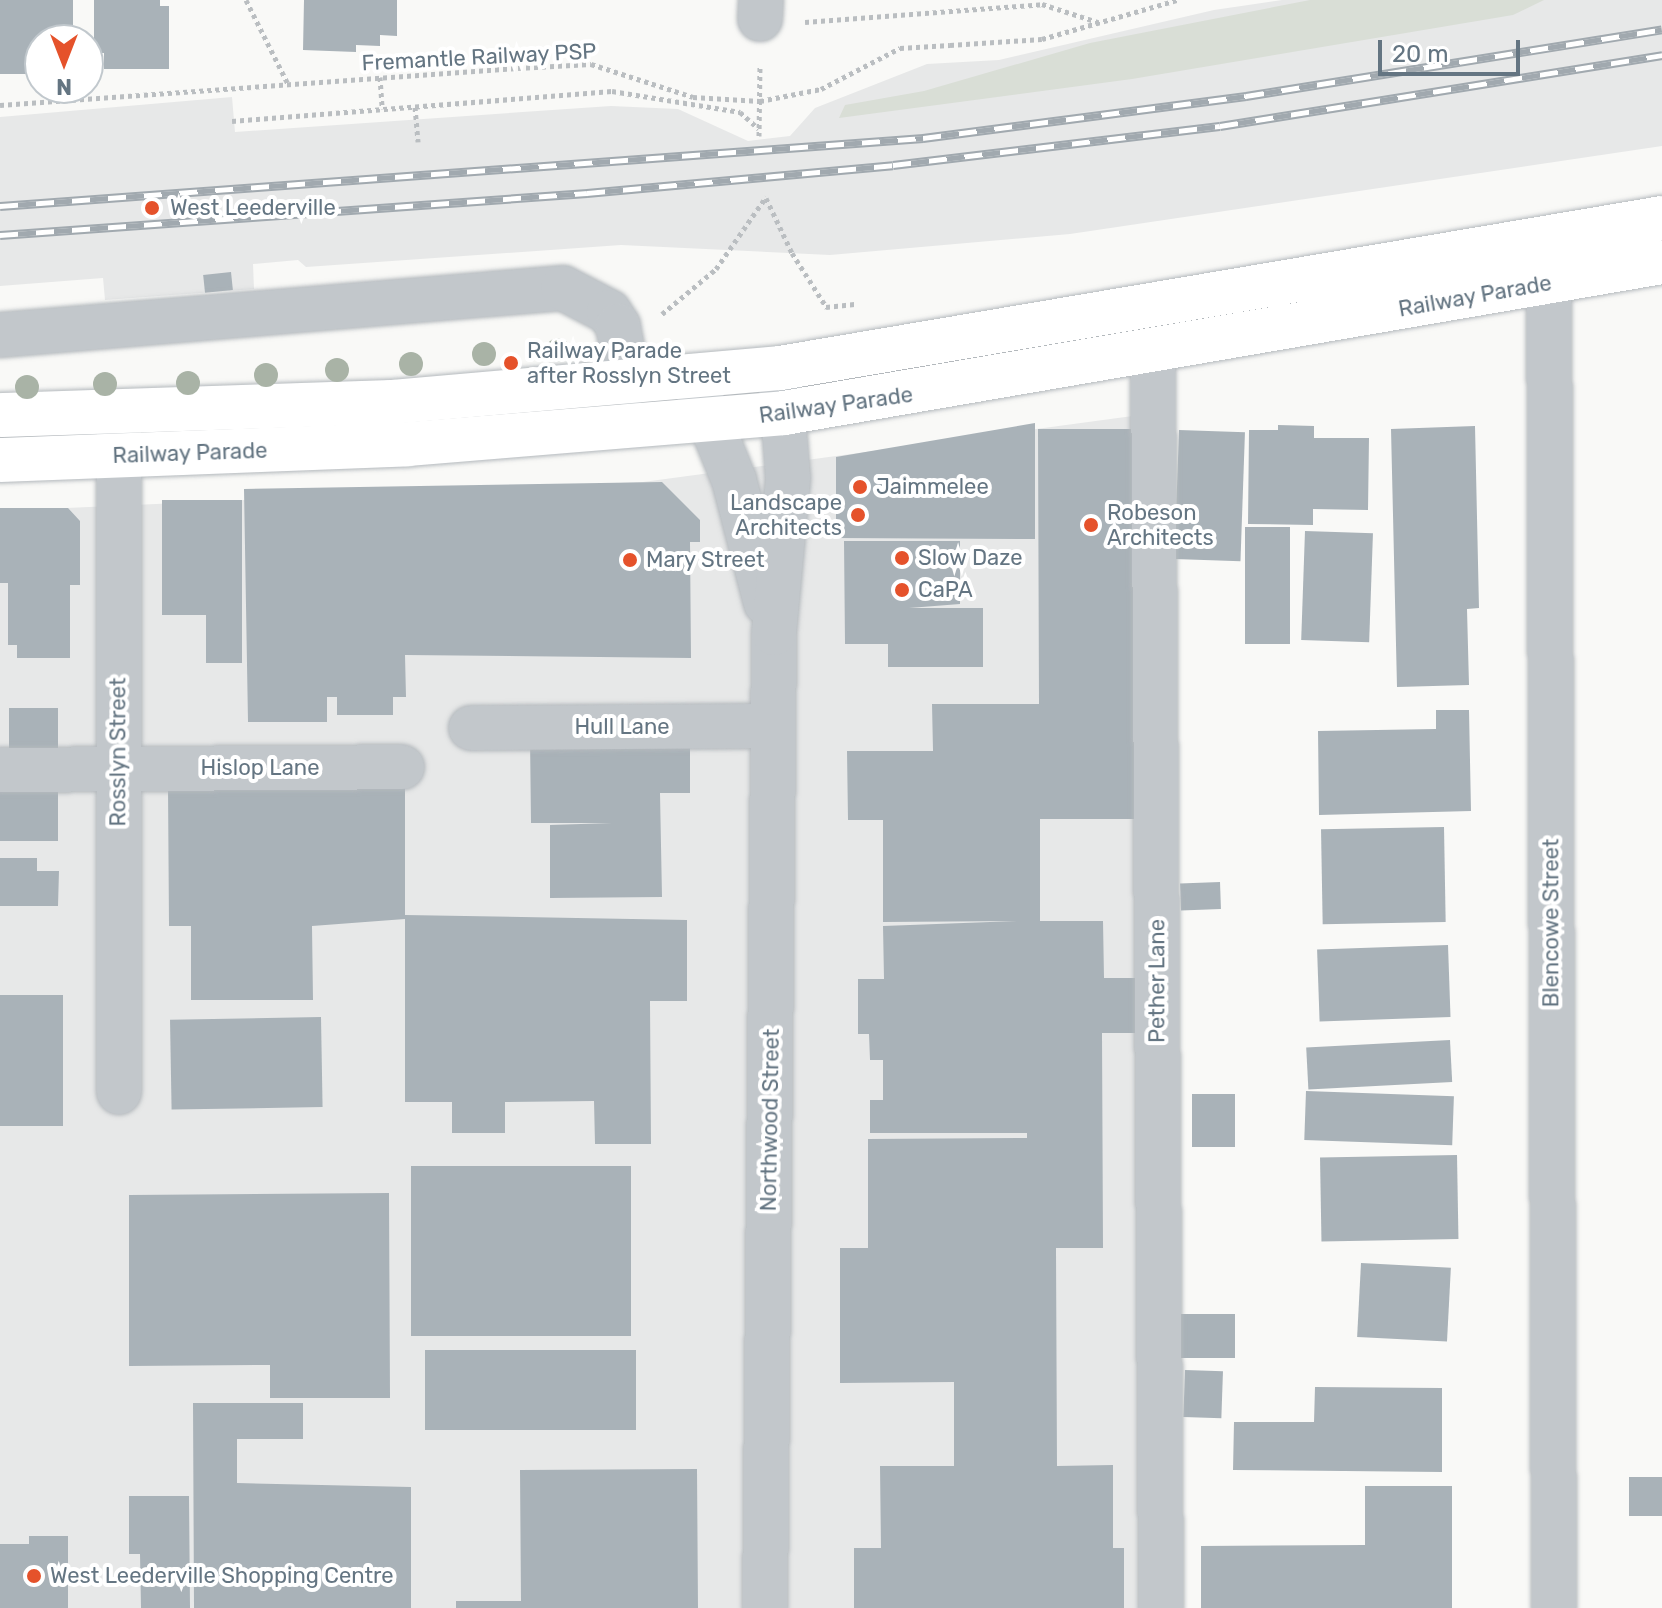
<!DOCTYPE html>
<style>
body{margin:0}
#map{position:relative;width:1662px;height:1608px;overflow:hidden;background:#f9f9f7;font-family:Rubik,sans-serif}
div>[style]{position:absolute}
.built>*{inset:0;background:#e7e8e8}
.green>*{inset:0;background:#d9ded6}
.building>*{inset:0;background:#a9b2b8;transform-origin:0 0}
.path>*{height:5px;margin-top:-2.5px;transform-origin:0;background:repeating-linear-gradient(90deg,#babec1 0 4px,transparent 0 8px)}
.roads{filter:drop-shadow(0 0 2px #b4b9bd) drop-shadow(0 0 2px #b4b9bd)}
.minor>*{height:44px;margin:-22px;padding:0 22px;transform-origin:22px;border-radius:22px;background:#c2c7cb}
.major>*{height:44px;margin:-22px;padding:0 22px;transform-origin:22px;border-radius:22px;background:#fff}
.rail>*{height:9px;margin-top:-4.5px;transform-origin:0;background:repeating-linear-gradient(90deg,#fff 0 18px,#a1a9af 0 36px);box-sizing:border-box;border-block:2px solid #a1a9af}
.path-bridge>*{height:5px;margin-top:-2.5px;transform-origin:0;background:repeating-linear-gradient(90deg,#babec1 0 4px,transparent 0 8px)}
.trees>*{width:24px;height:24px;margin:-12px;border-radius:50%;background:#a9b3a6}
.dots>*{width:22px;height:22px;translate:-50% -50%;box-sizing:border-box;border:4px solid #fff;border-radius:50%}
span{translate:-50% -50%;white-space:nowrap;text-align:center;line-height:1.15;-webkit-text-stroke:8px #fff;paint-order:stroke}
.street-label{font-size:22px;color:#647582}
.poi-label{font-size:22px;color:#647582}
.left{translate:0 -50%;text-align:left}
.right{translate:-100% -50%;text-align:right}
.north{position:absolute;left:24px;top:24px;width:80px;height:80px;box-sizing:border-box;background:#fff;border:2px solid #c1c8cd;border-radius:50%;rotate:180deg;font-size:22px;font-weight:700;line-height:32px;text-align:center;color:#647582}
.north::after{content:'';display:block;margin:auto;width:28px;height:36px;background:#e5522b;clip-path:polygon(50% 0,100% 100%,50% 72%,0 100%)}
.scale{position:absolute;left:1378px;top:40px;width:142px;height:36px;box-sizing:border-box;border:4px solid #647582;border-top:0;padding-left:10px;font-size:24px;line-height:28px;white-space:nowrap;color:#647582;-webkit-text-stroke:6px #fff;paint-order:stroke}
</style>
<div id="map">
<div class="built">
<div style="clip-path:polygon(1282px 0,1662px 0,1662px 146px,1070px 234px,830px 255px,621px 245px,306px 267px,298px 260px,253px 264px,254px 289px,105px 300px,103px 278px,0 286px,0 117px,232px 97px,235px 132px,611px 106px,678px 109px,748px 141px,790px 136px,815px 108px,927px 64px,999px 60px,1214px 10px)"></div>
<div style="clip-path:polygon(1140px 415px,1153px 1608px,0 1608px,0 511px,643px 482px)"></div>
</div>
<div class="green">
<div style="clip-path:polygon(1310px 0,1544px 0,1513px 15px,1132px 79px,839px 118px,845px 105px,924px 91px,1090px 43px)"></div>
</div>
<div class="building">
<div style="clip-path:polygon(0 0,73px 0,73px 40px,40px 40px,40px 74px,0 74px)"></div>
<div style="clip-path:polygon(94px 0,160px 0,160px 6px,169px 6px,169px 69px,104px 69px,104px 53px,94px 53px)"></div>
<div style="clip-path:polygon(304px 0,397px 0,397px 36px,380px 35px,380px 46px,356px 45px,356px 52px,303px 50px)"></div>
<div style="left:231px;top:272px;width:18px;height:28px;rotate:84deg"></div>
<div style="clip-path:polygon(1035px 423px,1035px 539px,836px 538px,836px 457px)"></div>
<div style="clip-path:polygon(1278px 425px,1314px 426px,1314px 438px,1369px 438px,1368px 510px,1313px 509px,1313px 525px,1248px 524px,1249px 430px,1278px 430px)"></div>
<div style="clip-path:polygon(1475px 426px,1479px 608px,1467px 609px,1469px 685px,1397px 687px,1391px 429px)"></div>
<div style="clip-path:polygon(1038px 429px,1144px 429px,1145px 819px,1040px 819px,1040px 921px,1103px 921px,1104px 978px,1144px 978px,1144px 1033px,1102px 1033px,1103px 1248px,1056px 1248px,1057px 1466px,1113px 1465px,1113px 1548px,1124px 1548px,1124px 1608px,854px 1608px,854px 1548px,881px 1548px,880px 1466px,954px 1466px,954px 1382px,840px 1383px,840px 1248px,868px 1248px,868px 1139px,1027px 1138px,1027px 1133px,870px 1133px,870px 1100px,883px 1100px,883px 1060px,870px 1060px,869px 1034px,858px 1034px,858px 979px,884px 979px,883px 926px,1017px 921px,883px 922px,883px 820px,848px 820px,847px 751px,933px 751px,932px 704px,1039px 704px)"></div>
<div style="left:1179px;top:430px;width:66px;height:129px;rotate:2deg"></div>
<div style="clip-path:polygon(662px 482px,700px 520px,700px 542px,690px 542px,691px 658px,405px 655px,406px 697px,393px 697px,393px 715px,337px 715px,337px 697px,327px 697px,327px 722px,248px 722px,244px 489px)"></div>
<div style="clip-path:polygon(162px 500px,242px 500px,242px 663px,206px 663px,206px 615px,162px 615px)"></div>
<div style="clip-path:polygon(0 508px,68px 508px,80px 521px,80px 585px,70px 585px,70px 658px,17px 658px,17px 645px,8px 645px,8px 583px,0 583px)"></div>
<div style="left:1245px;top:527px;width:45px;height:117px"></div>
<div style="left:1305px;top:531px;width:68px;height:109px;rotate:2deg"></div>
<div style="clip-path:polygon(844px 541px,960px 541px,960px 604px,909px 608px,983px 608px,983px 667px,888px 667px,888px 644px,845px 644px)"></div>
<div style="left:9px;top:708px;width:49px;height:41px"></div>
<div style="clip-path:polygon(1436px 710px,1469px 710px,1471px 811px,1319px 815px,1318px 731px,1436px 729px)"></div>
<div style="clip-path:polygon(690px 735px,690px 793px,660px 793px,662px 897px,550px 898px,550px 825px,612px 823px,531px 823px,530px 736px)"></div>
<div style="clip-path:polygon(0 781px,58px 791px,58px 841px,0 841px)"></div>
<div style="clip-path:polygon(405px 787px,405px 915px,687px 920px,687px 1001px,650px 1001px,651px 1144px,595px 1144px,594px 1101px,505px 1102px,505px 1133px,452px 1133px,452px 1102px,405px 1102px,405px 919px,312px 926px,313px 1000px,191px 1000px,191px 926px,169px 926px,168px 788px)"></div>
<div style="left:1444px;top:827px;width:95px;height:123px;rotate:89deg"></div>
<div style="clip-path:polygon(0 858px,37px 858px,37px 871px,59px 871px,58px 906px,0 906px)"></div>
<div style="left:1220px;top:882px;width:27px;height:40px;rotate:88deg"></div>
<div style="left:1448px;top:945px;width:72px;height:131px;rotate:88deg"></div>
<div style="left:0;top:995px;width:63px;height:131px"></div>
<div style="left:321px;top:1017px;width:90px;height:151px;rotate:89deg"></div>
<div style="left:1450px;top:1040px;width:42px;height:144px;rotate:87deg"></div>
<div style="left:1306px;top:1091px;width:148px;height:49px;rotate:2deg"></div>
<div style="left:1192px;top:1094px;width:43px;height:53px"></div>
<div style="left:1457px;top:1155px;width:84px;height:137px;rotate:89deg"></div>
<div style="left:411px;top:1166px;width:220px;height:170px"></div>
<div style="clip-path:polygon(389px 1193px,390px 1398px,270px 1398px,270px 1365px,129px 1366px,129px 1195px)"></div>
<div style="left:1361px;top:1263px;width:90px;height:74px;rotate:3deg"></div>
<div style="left:1180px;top:1314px;width:55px;height:44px"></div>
<div style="left:636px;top:1350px;width:80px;height:211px;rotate:90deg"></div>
<div style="left:1185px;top:1370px;width:38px;height:47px;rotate:2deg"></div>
<div style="clip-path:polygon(1315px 1387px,1442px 1388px,1442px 1472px,1233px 1470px,1234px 1422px,1314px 1422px)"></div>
<div style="clip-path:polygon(193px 1403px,303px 1403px,303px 1439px,237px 1439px,237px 1483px,411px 1487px,411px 1608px,194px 1608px)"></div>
<div style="clip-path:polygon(697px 1469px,698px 1608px,456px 1608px,456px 1601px,521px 1601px,520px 1470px)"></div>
<div style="left:1629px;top:1477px;width:33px;height:39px"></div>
<div style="clip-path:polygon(1365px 1486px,1452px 1486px,1452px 1608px,1201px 1608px,1201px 1546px,1365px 1545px)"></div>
<div style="clip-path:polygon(129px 1496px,189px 1496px,190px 1608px,141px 1608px,140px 1554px,129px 1554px)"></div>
<div style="clip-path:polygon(29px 1536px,68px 1536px,68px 1608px,0 1608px,0 1544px,29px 1544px)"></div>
</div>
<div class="path">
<div style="left:246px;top:0;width:94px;rotate:63.4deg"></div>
<div style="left:805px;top:22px;width:238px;rotate:-4.3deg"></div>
<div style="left:1042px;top:4px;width:59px;rotate:17.8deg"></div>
<div style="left:950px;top:45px;width:92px;rotate:-3.7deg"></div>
<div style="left:1042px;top:39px;width:141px;rotate:-16.1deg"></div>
<div style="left:380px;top:77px;width:32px;rotate:86deg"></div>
<div style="left:0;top:105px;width:519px;rotate:-4.09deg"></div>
<div style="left:415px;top:107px;width:35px;rotate:85deg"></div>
<div style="left:232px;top:121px;width:381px;rotate:-4.5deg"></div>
<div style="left:612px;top:91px;width:130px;rotate:9.3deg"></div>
<div style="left:740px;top:112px;width:25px;rotate:42deg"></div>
<div style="left:759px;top:136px;width:71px;rotate:-89.2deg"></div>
<div style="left:766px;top:198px;width:61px;rotate:64.7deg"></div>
<div style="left:792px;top:253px;width:65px;rotate:57.5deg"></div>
<div style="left:826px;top:307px;width:31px;rotate:-6deg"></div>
<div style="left:662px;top:314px;width:70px;rotate:-39.8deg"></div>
<div style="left:716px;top:269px;width:88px;rotate:-55.2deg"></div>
</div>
<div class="roads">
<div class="minor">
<div style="left:760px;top:19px;width:19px;rotate:-87deg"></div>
<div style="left:1549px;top:242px;width:1366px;rotate:89.79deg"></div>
<div style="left:0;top:335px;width:565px;rotate:-4.77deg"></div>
<div style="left:563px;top:288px;width:52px;rotate:27.6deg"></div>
<div style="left:609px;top:312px;width:17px;rotate:57deg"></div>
<div style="left:618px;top:326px;width:59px;rotate:79.3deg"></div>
<div style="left:1153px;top:353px;width:1255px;rotate:89.63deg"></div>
<div style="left:695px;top:384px;width:104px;rotate:67.9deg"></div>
<div style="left:734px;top:480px;width:127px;rotate:75.4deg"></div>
<div style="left:119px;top:419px;width:673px;rotate:90deg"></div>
<div style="left:471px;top:728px;width:302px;rotate:-0.4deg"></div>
<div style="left:0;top:770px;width:402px;rotate:-0.4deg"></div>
<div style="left:765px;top:1608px;width:975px;rotate:-89.47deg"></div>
<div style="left:774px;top:633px;width:156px;rotate:-84.8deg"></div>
<div style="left:788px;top:478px;width:103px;rotate:-94.4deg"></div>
</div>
<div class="major">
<div style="left:0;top:415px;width:392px;rotate:-1.9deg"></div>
<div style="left:392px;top:402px;width:389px;rotate:-5deg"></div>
<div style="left:780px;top:368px;width:895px;rotate:-9.65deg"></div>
<div style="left:0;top:460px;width:408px;rotate:-2.2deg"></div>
<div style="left:408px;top:444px;width:377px;rotate:-4.7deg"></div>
<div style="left:784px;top:413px;width:891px;rotate:-9.76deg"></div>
</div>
</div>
<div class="rail">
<div style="left:0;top:206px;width:926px;rotate:-4.21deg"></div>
<div style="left:923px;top:138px;width:326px;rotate:-7.4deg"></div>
<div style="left:1246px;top:96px;width:421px;rotate:-9.1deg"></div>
<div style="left:0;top:235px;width:589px;rotate:-4.09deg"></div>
<div style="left:587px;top:193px;width:307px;rotate:-5.2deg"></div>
<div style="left:893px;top:165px;width:329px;rotate:-6.8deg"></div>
<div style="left:1220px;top:126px;width:448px;rotate:-9.1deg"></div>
</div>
<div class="path-bridge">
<div style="left:518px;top:68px;width:73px;rotate:-3.1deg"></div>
<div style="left:591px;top:64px;width:107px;rotate:17.9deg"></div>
<div style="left:693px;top:97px;width:67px;rotate:3.4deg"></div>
<div style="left:760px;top:101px;width:62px;rotate:-11.1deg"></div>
<div style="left:821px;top:89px;width:89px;rotate:-27.4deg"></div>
<div style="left:900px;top:48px;width:50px;rotate:-3.4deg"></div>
</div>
<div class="trees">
<div style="left:558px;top:350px"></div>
<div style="left:484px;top:354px"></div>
<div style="left:411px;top:364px"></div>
<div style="left:337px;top:370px"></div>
<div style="left:266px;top:375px"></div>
<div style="left:188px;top:383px"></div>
<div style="left:105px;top:384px"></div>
<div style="left:27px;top:387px"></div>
</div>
<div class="dots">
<div style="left:152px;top:208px;background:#e5522b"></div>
<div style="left:511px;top:363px;background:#e5522b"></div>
<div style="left:860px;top:487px;background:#e5522b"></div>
<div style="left:858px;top:515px;background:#e5522b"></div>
<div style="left:1091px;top:525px;background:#e5522b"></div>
<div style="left:902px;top:558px;background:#e5522b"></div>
<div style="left:630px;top:560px;background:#e5522b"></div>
<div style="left:902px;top:590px;background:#e5522b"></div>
<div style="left:34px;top:1576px;background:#e5522b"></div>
</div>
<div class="street-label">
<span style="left:479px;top:57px;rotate:-3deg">Fremantle Railway PSP</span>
<span style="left:1475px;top:296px;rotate:-10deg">Railway Parade</span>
<span style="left:836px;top:405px;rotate:-8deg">Railway Parade</span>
<span style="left:190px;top:453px;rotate:-2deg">Railway Parade</span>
<span style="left:622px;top:727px">Hull Lane</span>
<span style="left:118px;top:752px;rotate:-90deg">Rosslyn Street</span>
<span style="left:260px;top:768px">Hislop Lane</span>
<span style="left:1551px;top:923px;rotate:-90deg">Blencowe Street</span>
<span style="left:1157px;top:981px;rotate:-90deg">Pether Lane</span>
<span style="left:770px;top:1120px;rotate:-89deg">Northwood Street</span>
</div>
<div class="poi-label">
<span class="left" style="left:170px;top:208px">West Leederville</span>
<span class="left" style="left:527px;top:363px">Railway Parade<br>after Rosslyn Street</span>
<span class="left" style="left:876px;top:487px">Jaimmelee</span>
<span class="right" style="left:842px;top:515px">Landscape<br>Architects</span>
<span class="left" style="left:1107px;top:525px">Robeson<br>Architects</span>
<span class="left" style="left:918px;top:558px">Slow Daze</span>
<span class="left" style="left:646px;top:560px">Mary Street</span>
<span class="left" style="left:918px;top:590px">CaPA</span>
<span class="left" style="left:50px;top:1576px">West Leederville Shopping Centre</span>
</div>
<div class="north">N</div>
<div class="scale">20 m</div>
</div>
